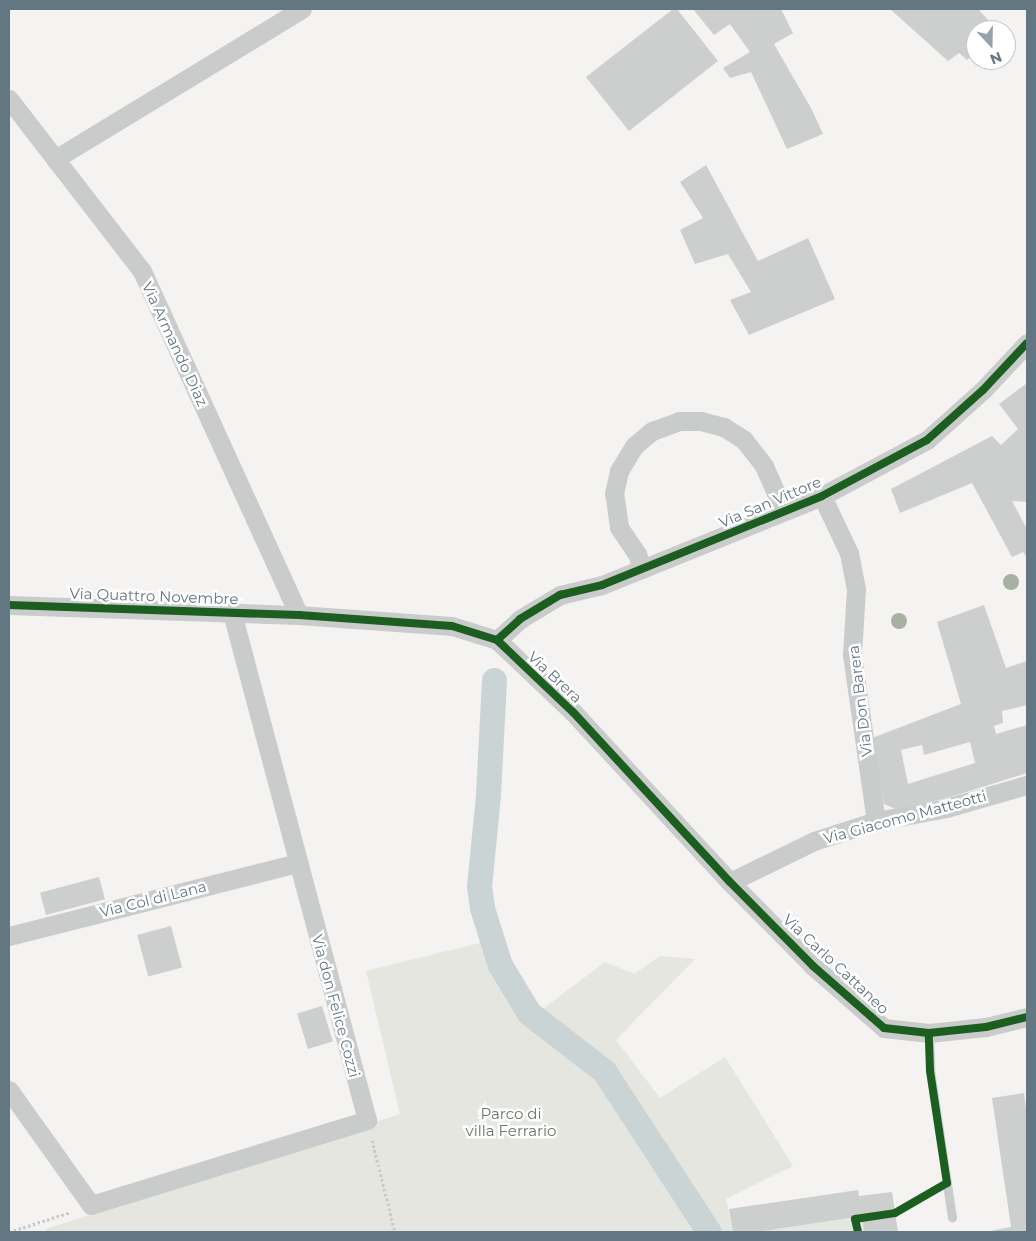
<!DOCTYPE html>
<style>
body{margin:0}
#map{position:relative;width:1036px;height:1241px;overflow:hidden;background:#f4f3f1;font-family:Montserrat,sans-serif}
div>[style]{position:absolute}
.green>*{inset:0;background:#e4e6df}
.canal>*{height:25px;margin:-12.5px;padding:0 12.5px;transform-origin:12.5px;border-radius:12.5px;background:#cad4d5}
.building>*{inset:0;background:#cdcece;transform-origin:0 0}
.path>*{height:3px;margin-top:-1.5px;transform-origin:0;background:repeating-linear-gradient(90deg,#c9c9c9 0 2.5px,transparent 0 5px)}
.service>*{height:9px;margin:-4.5px;padding:0 4.5px;transform-origin:4.5px;border-radius:4.5px;background:#cacccc}
.minor>*{height:19px;margin:-9.5px;padding:0 9.5px;transform-origin:9.5px;border-radius:9.5px;background:#cacccc}
.cycleway>*{height:8px;margin:-4px;padding:0 4px;transform-origin:4px;border-radius:4px;background:#1b5e20}
.trees>*{width:16px;height:16px;margin:-8px;border-radius:50%;background:#a7b0a2}
span{translate:-50% -50%;white-space:nowrap;text-align:center;line-height:1.15;-webkit-text-stroke:5px #fff;paint-order:stroke}
.street-label{font-size:15px;color:#637782}
.park-label{font-size:15px;color:#687962}
.frame{position:absolute;inset:0;border:10px solid #637782;pointer-events:none}
.north{position:absolute;left:966px;top:20px;width:50px;height:50px;box-sizing:border-box;background:#fff;border:1px solid #c1c9cd;border-radius:50%;rotate:159deg;font-size:14px;font-weight:700;line-height:20px;text-align:center;color:#637782}
.north::after{content:'';display:block;margin:auto;width:18px;height:22px;background:#96a2a9;clip-path:polygon(50% 0,100% 100%,50% 72%,0 100%)}
</style>
<div id="map">
<div class="green">
<div style="clip-path:polygon(496px 939px,502px 957px,536px 1014px,605px 962px,634px 974px,660px 956px,695px 959px,616px 1040px,660px 1098px,725px 1057px,793px 1166px,726px 1199px,733px 1232px,47px 1232px,46px 1229px,400px 1114px,366px 971px)"></div>
<div style="clip-path:polygon(862px 1216px,864px 1232px,757px 1232px)"></div>
</div>
<div class="canal">
<div style="left:494px;top:680px;width:115px;rotate:93deg"></div>
<div style="left:488px;top:795px;width:91px;rotate:95.6deg"></div>
<div style="left:479px;top:886px;width:22px;rotate:82deg"></div>
<div style="left:482px;top:908px;width:60px;rotate:72.5deg"></div>
<div style="left:500px;top:965px;width:56px;rotate:58.9deg"></div>
<div style="left:529px;top:1013px;width:95px;rotate:37.7deg"></div>
<div style="left:604px;top:1071px;width:192px;rotate:56.9deg"></div>
</div>
<div class="building">
<div style="clip-path:polygon(673px 9px,677px 9px,718px 61px,629px 131px,586px 77px)"></div>
<div style="clip-path:polygon(693px 9px,781px 9px,793px 33px,774px 44px,812px 110px,823px 134px,787px 149px,751px 72px,730px 78px,723px 68px,750px 52px,730px 24px,714px 35px)"></div>
<div style="clip-path:polygon(890px 9px,978px 9px,990px 22px,982px 30px,976px 30px,976px 53px,967px 60px,959px 53px,948px 61px)"></div>
<div style="clip-path:polygon(706px 165px,758px 261px,808px 238px,835px 299px,749px 335px,730px 300px,751px 292px,728px 254px,695px 264px,680px 230px,703px 218px,680px 182px)"></div>
<div style="clip-path:polygon(1027px 383px,1027px 502px,1012px 501px,1027px 529px,1027px 558px,1023px 552px,1012px 557px,972px 483px,900px 513px,891px 489px,992px 436px,1001px 445px,1018px 429px,999px 404px)"></div>
<div style="clip-path:polygon(evenodd,984px 605px,1006px 668px,1027px 661px,1027px 705px,1002px 711px,1003px 723px,994px 726px,996px 734px,1027px 725px,1027px 773px,944px 799px,896px 809px,884px 804px,872px 738px,961px 704px,937px 622px,984px 605px,970px 742px,975px 763px,908px 784px,901px 750px,922px 745px,924px 755px,970px 742px)"></div>
<div style="left:99px;top:877px;width:23px;height:61px;rotate:75deg"></div>
<div style="left:171px;top:926px;width:43px;height:35px;rotate:75deg"></div>
<div style="left:322px;top:1006px;width:37px;height:26px;rotate:73deg"></div>
<div style="clip-path:polygon(1024px 1093px,1027px 1116px,1027px 1232px,984px 1232px,1011px 1227px,992px 1098px)"></div>
<div style="clip-path:polygon(858px 1190px,859px 1196px,892px 1192px,898px 1232px,864px 1232px,862px 1216px,757px 1232px,733px 1232px,729px 1209px)"></div>
</div>
<div class="path">
<div style="left:372px;top:1140px;width:95px;rotate:76deg"></div>
<div style="left:895px;top:1213px;width:42px;rotate:-30.3deg"></div>
<div style="left:9px;top:1232px;width:65px;rotate:-17.9deg"></div>
<div style="left:858px;top:1232px;width:13px;rotate:-103deg"></div>
<div style="left:855px;top:1219px;width:7px;rotate:-8deg"></div>
</div>
<div class="service">
<div style="left:929px;top:1033px;width:37px;rotate:88deg"></div>
<div style="left:930px;top:1070px;width:149px;rotate:81.5deg"></div>
</div>
<div class="minor">
<div style="left:9px;top:99px;width:217px;rotate:52.3deg"></div>
<div style="left:142px;top:271px;width:378px;rotate:65.5deg"></div>
<div style="left:55px;top:159px;width:289px;rotate:-31.3deg"></div>
<div style="left:822px;top:496px;width:63px;rotate:64.7deg"></div>
<div style="left:849px;top:553px;width:37px;rotate:79deg"></div>
<div style="left:856px;top:589px;width:66px;rotate:93.5deg"></div>
<div style="left:852px;top:655px;width:168px;rotate:81.8deg"></div>
<div style="left:642px;top:569px;width:16px;rotate:-108deg"></div>
<div style="left:637px;top:554px;width:32px;rotate:-124deg"></div>
<div style="left:619px;top:527px;width:34px;rotate:-98deg"></div>
<div style="left:614px;top:493px;width:23px;rotate:-77deg"></div>
<div style="left:619px;top:471px;width:29px;rotate:-59deg"></div>
<div style="left:634px;top:446px;width:23px;rotate:-40deg"></div>
<div style="left:652px;top:431px;width:29px;rotate:-20deg"></div>
<div style="left:679px;top:421px;width:22px"></div>
<div style="left:701px;top:421px;width:24px;rotate:15deg"></div>
<div style="left:724px;top:427px;width:24px;rotate:33deg"></div>
<div style="left:744px;top:440px;width:33px;rotate:52deg"></div>
<div style="left:764px;top:466px;width:49px;rotate:66deg"></div>
<div style="left:9px;top:605px;width:290px;rotate:2deg"></div>
<div style="left:299px;top:615px;width:153px;rotate:4.1deg"></div>
<div style="left:452px;top:626px;width:47px;rotate:17.3deg"></div>
<div style="left:497px;top:640px;width:105px;rotate:43.5deg"></div>
<div style="left:573px;top:712px;width:231px;rotate:47.3deg"></div>
<div style="left:730px;top:882px;width:118px;rotate:45.3deg"></div>
<div style="left:813px;top:966px;width:94px;rotate:41.1deg"></div>
<div style="left:884px;top:1028px;width:45px;rotate:6.3deg"></div>
<div style="left:929px;top:1033px;width:57px;rotate:-6deg"></div>
<div style="left:986px;top:1027px;width:42px;rotate:-13.7deg"></div>
<div style="left:497px;top:640px;width:31px;rotate:-42deg"></div>
<div style="left:520px;top:619px;width:47px;rotate:-31deg"></div>
<div style="left:560px;top:595px;width:43px;rotate:-13.4deg"></div>
<div style="left:602px;top:585px;width:237px;rotate:-22deg"></div>
<div style="left:822px;top:496px;width:119px;rotate:-28.1deg"></div>
<div style="left:927px;top:440px;width:75px;rotate:-41.8deg"></div>
<div style="left:983px;top:390px;width:64px;rotate:-46.9deg"></div>
<div style="left:730px;top:882px;width:93px;rotate:-26deg"></div>
<div style="left:814px;top:841px;width:65px;rotate:-17.9deg"></div>
<div style="left:876px;top:821px;width:71px;rotate:-10.5deg"></div>
<div style="left:946px;top:808px;width:84px;rotate:-15.9deg"></div>
<div style="left:9px;top:936px;width:298px;rotate:-14.2deg"></div>
<div style="left:9px;top:1090px;width:141px;rotate:54.5deg"></div>
<div style="left:91px;top:1205px;width:289px;rotate:-17.1deg"></div>
<div style="left:367px;top:1120px;width:525px;rotate:-104.91deg"></div>
</div>
<div class="cycleway">
<div style="left:9px;top:605px;width:290px;rotate:2deg"></div>
<div style="left:299px;top:615px;width:153px;rotate:4.1deg"></div>
<div style="left:452px;top:626px;width:47px;rotate:17.3deg"></div>
<div style="left:497px;top:640px;width:105px;rotate:43.5deg"></div>
<div style="left:573px;top:712px;width:231px;rotate:47.3deg"></div>
<div style="left:730px;top:882px;width:118px;rotate:45.3deg"></div>
<div style="left:813px;top:966px;width:94px;rotate:41.1deg"></div>
<div style="left:884px;top:1028px;width:45px;rotate:6.3deg"></div>
<div style="left:929px;top:1033px;width:57px;rotate:-6deg"></div>
<div style="left:986px;top:1027px;width:42px;rotate:-13.7deg"></div>
<div style="left:497px;top:640px;width:31px;rotate:-42deg"></div>
<div style="left:520px;top:619px;width:47px;rotate:-31deg"></div>
<div style="left:560px;top:595px;width:43px;rotate:-13.4deg"></div>
<div style="left:602px;top:585px;width:237px;rotate:-22deg"></div>
<div style="left:822px;top:496px;width:119px;rotate:-28.1deg"></div>
<div style="left:927px;top:440px;width:75px;rotate:-41.8deg"></div>
<div style="left:983px;top:390px;width:64px;rotate:-46.9deg"></div>
<div style="left:858px;top:1232px;width:13px;rotate:-103deg"></div>
<div style="left:855px;top:1219px;width:40px;rotate:-8.5deg"></div>
<div style="left:895px;top:1213px;width:60px;rotate:-30deg"></div>
<div style="left:947px;top:1183px;width:114px;rotate:-98.6deg"></div>
<div style="left:930px;top:1070px;width:37px;rotate:-92deg"></div>
</div>
<div class="trees">
<div style="left:1011px;top:582px"></div>
<div style="left:899px;top:621px"></div>
</div>
<div class="street-label">
<span style="left:175px;top:344px;rotate:65deg">Via Armando Diaz</span>
<span style="left:770px;top:502px;rotate:-23deg">Via San Vittore</span>
<span style="left:154px;top:596px;rotate:2deg">Via Quattro Novembre</span>
<span style="left:555px;top:677px;rotate:43deg">Via Brera</span>
<span style="left:860px;top:701px;rotate:-97deg">Via Don Barera</span>
<span style="left:905px;top:817px;rotate:-15deg">Via Giacomo Matteotti</span>
<span style="left:153px;top:899px;rotate:-14deg">Via Col di Lana</span>
<span style="left:836px;top:964px;rotate:43deg">Via Carlo Cattaneo</span>
<span style="left:336px;top:1006px;rotate:75deg">Via don Felice Cozzi</span>
</div>
<div class="park-label">
<span style="left:511px;top:1122px">Parco di<br>villa Ferrario</span>
</div>
<div class="frame"></div>
<div class="north">N</div>
</div>
